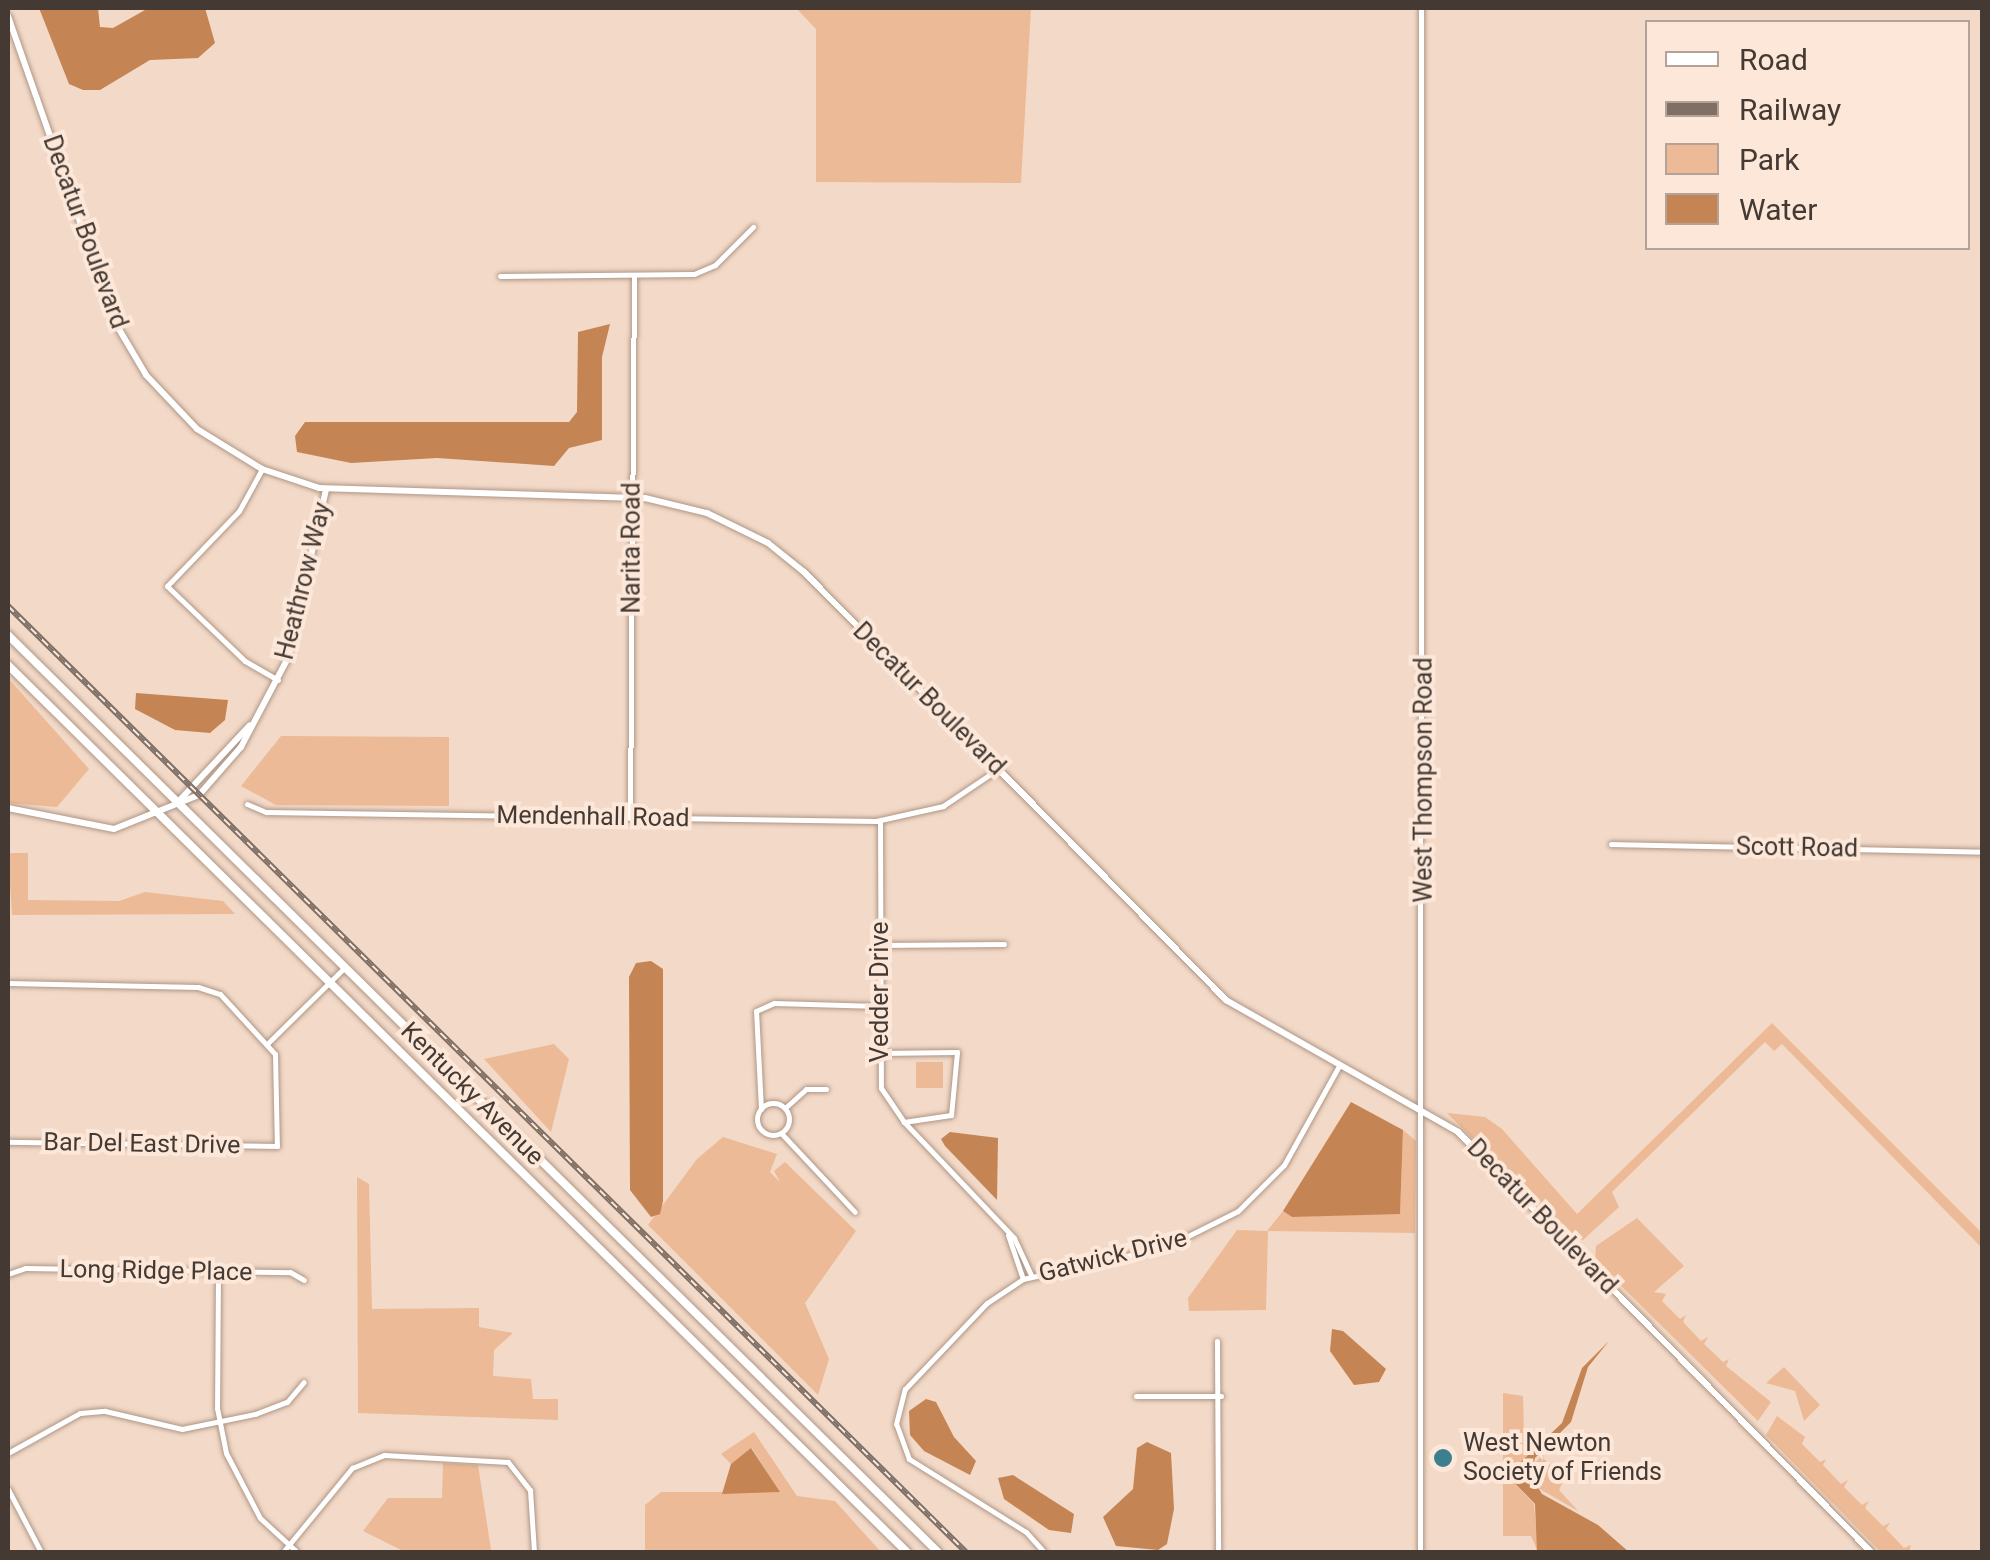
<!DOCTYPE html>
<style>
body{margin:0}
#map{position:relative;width:1990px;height:1560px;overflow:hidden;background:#f3d9c7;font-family:Roboto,sans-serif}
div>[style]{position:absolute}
.green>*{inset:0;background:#ecba96;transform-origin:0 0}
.water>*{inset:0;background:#c58453}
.roads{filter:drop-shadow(0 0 2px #ae9686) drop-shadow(0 0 2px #ae9686)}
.minor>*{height:5px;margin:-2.5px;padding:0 2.5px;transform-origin:2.5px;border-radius:2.5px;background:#fff}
.minor>.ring{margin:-2.5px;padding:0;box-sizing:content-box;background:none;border:5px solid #fff;border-radius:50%}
.tertiary>*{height:6px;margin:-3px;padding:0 3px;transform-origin:3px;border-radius:3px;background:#fff}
.primary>*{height:8px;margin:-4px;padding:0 4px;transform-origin:4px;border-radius:4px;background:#fff}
.rail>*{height:6px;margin-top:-3px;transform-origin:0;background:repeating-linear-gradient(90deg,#fce7d9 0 8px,#7f6f65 0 16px);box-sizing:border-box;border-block:2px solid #7f6f65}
.dots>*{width:28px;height:28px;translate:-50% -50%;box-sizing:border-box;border:5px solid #fce7d9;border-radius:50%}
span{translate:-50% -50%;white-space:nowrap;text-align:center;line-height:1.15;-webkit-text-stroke:8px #fce7d9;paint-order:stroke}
.street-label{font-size:25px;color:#443a33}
.poi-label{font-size:25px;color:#443a33}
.left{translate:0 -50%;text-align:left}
.frame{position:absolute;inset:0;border:10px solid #443a33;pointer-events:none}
.legend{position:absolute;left:1645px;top:20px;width:325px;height:230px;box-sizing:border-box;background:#fce7d9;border:2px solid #b2a297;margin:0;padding:12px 18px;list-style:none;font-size:30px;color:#443a33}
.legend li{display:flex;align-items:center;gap:20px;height:50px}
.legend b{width:50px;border:2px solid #b2a297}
</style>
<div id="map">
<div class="green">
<div style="clip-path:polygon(796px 8px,1031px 8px,1021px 183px,816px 182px,816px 29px)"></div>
<div style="clip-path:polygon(8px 678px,89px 769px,57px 807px,8px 803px)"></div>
<div style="clip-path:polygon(281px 736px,449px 737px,449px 806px,276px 805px,241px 786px)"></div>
<div style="clip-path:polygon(8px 853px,28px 853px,28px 900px,119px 901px,145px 892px,223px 901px,235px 914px,12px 915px)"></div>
<div style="clip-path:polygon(1772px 1023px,1982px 1233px,1982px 1248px,1782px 1044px,1774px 1051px,1765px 1042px,1612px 1192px,1619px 1207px,1583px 1240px,1571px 1237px,1447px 1113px,1485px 1117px,1502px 1129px,1577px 1214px)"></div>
<div style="clip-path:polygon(554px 1044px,569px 1059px,551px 1132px,484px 1059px)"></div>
<div style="left:916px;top:1062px;width:27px;height:26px"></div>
<div style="clip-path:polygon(1403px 1130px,1416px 1141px,1415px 1233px,1268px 1231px,1266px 1310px,1189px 1311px,1188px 1298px,1237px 1230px,1267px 1231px,1283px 1211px,1292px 1217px,1400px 1213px)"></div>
<div style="clip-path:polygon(723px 1137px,777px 1154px,770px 1172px,780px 1182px,774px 1171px,785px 1162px,856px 1231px,805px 1303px,829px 1359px,818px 1395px,648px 1225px,697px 1159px)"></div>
<div style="clip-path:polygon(357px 1177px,369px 1184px,372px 1309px,479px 1308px,479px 1327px,513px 1333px,494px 1350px,493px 1376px,531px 1379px,533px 1399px,558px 1399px,558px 1420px,358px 1413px)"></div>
<div style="clip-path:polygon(1637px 1218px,1684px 1266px,1654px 1292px,1666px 1294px,1662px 1301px,1680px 1319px,1686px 1315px,1683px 1322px,1701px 1341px,1708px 1337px,1704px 1344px,1723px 1362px,1729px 1359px,1726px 1366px,1771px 1402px,1758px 1421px,1595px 1260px,1596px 1246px)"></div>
<div style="clip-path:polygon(1784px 1367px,1820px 1405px,1804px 1421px,1795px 1391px,1766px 1383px)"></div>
<div style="clip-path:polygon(1503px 1393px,1523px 1396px,1524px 1437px,1534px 1450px,1507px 1475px,1534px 1504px,1538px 1552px,1531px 1536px,1503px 1536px)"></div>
<div style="clip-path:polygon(1777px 1416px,1805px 1437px,1802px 1444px,1820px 1462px,1826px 1459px,1823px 1465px,1841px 1484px,1848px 1480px,1844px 1487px,1862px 1505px,1869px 1501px,1865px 1508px,1883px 1526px,1890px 1523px,1886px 1529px,1904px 1548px,1911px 1545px,1909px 1552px,1881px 1552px,1766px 1435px)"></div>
<div style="clip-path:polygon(754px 1432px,797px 1496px,835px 1501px,881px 1552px,645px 1552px,645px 1505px,661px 1492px,779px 1492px,752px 1448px,731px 1464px,721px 1454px)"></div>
<div style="clip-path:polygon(1545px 1451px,1543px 1458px,1564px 1479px,1559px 1490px,1578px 1511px,1533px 1485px,1531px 1468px)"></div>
<div style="clip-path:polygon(443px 1463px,478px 1465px,491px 1550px,401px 1550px,363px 1531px,388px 1498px,442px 1498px)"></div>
</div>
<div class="water">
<div style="clip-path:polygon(39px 8px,98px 8px,100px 27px,113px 28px,145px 10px,205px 8px,215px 43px,198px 58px,150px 60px,100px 90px,83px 90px,69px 84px)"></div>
<div style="clip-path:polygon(610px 324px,602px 357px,602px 440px,569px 448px,554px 466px,437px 458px,351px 463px,297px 452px,295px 436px,305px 422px,569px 422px,577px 412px,578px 332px)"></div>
<div style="clip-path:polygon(136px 693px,228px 700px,225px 720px,210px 733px,175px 730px,135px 709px)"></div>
<div style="clip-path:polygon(651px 961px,663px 969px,663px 1201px,660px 1214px,651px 1217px,630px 1190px,629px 977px,636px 963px)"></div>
<div style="clip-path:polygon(1351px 1102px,1403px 1130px,1400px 1214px,1292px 1217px,1283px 1211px)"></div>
<div style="clip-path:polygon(950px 1132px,998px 1138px,997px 1200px,945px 1146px,941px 1139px)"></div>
<div style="clip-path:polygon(1332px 1329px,1343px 1331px,1386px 1369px,1379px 1382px,1354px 1385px,1330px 1351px)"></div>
<div style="clip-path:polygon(1609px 1341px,1588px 1367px,1571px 1422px,1535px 1458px,1531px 1476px,1542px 1494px,1598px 1525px,1629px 1552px,1537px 1552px,1535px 1504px,1507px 1475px,1562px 1423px,1582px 1368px)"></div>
<div style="clip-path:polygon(926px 1399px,936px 1402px,954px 1437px,976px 1461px,970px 1475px,924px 1451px,910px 1435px,909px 1411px)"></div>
<div style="clip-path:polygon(1147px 1442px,1171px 1453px,1174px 1509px,1167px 1544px,1158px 1550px,1116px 1546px,1103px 1517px,1133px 1489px,1137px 1448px)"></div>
<div style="clip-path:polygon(751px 1448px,780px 1492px,722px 1494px,731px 1464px)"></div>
<div style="clip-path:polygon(1013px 1475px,1074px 1514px,1071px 1533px,1049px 1530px,1004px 1499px,998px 1478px)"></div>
</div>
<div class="roads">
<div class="minor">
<div style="left:500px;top:276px;width:194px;rotate:-0.6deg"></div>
<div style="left:694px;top:274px;width:23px;rotate:-23deg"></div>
<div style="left:715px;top:265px;width:54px;rotate:-45deg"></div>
<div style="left:262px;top:469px;width:48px;rotate:118.7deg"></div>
<div style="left:239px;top:511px;width:104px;rotate:133.8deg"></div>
<div style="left:167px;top:586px;width:108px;rotate:43.9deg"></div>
<div style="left:245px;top:661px;width:38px;rotate:30deg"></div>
<div style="left:247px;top:804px;width:21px;rotate:23deg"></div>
<div style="left:266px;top:812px;width:610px;rotate:0.85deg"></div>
<div style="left:876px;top:821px;width:69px;rotate:-12.6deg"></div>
<div style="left:943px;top:806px;width:66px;rotate:-33.9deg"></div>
<div style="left:630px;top:818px;width:540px;rotate:-89.58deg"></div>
<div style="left:880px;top:821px;width:267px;rotate:89.8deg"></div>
<div style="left:881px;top:1088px;width:41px;rotate:55.9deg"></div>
<div style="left:904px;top:1122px;width:160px;rotate:46.5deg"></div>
<div style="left:1014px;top:1238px;width:41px;rotate:65.3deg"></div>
<div style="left:1611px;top:844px;width:371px;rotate:1.2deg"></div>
<div style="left:880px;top:945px;width:124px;rotate:-0.5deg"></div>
<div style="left:8px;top:983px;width:190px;rotate:1.2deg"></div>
<div style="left:198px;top:987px;width:23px;rotate:18deg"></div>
<div style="left:220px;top:994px;width:81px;rotate:47.5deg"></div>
<div style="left:275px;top:1054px;width:92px;rotate:88.8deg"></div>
<div style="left:277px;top:1146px;width:269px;rotate:-179.1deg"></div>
<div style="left:269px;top:1042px;width:105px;rotate:-44.6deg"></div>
<div style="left:880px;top:1053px;width:77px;rotate:-0.7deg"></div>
<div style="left:957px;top:1052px;width:63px;rotate:95.4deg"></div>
<div style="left:951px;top:1115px;width:48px;rotate:171.5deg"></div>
<div class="ring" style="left:757px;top:1103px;width:27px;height:27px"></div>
<div style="left:785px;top:1108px;width:28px;rotate:-42deg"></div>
<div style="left:806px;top:1089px;width:20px"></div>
<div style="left:761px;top:1109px;width:98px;rotate:-92.9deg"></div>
<div style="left:756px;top:1011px;width:20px;rotate:-24deg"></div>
<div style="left:774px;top:1003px;width:105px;rotate:1.6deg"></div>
<div style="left:781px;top:1133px;width:108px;rotate:46.9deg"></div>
<div style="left:1008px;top:1235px;width:46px;rotate:71.2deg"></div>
<div style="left:218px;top:1272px;width:136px;rotate:90.4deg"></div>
<div style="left:217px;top:1408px;width:46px;rotate:78.7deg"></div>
<div style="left:226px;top:1453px;width:73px;rotate:62.4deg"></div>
<div style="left:260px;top:1518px;width:50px;rotate:42.6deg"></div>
<div style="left:8px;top:1274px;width:18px;rotate:-19deg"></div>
<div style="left:25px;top:1268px;width:265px;rotate:0.9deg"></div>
<div style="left:290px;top:1272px;width:16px;rotate:30deg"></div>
<div style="left:1217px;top:1341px;width:211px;rotate:89.7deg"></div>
<div style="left:1136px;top:1396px;width:85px"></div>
<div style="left:8px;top:1453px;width:82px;rotate:-29.1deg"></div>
<div style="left:80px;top:1413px;width:25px;rotate:-5deg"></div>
<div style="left:105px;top:1411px;width:79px;rotate:13.2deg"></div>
<div style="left:182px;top:1429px;width:75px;rotate:-11.6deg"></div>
<div style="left:255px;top:1414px;width:34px;rotate:-21deg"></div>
<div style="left:287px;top:1402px;width:26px;rotate:-50deg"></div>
<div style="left:8px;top:1489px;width:71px;rotate:62.4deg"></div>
<div style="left:283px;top:1552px;width:109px;rotate:-50.6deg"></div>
<div style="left:352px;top:1468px;width:35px;rotate:-22deg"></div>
<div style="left:384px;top:1455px;width:124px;rotate:3.2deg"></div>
<div style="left:508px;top:1462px;width:36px;rotate:52deg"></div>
<div style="left:530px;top:1490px;width:62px;rotate:86.3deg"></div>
<div style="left:1044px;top:1552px;width:27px;rotate:-132deg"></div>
<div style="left:1026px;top:1532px;width:138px;rotate:-148deg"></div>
<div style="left:909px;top:1459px;width:37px;rotate:-110deg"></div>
<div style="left:896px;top:1424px;width:36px;rotate:-76deg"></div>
<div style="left:905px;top:1389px;width:119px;rotate:-46.4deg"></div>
<div style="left:987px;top:1303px;width:43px;rotate:-33.7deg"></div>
<div style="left:1023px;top:1279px;width:147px;rotate:-12.6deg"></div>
<div style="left:1166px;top:1247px;width:80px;rotate:-26.6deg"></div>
<div style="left:1238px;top:1211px;width:65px;rotate:-45deg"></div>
<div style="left:1284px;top:1165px;width:115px;rotate:-61deg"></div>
<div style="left:1420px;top:1552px;width:1544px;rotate:-89.96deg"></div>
</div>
<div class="tertiary">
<div style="left:8px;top:16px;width:326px;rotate:70.7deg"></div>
<div style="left:116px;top:324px;width:59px;rotate:59.5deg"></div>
<div style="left:146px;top:375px;width:74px;rotate:46.6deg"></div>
<div style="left:197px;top:429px;width:76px;rotate:31.6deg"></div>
<div style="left:262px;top:469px;width:60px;rotate:18.4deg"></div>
<div style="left:319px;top:488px;width:326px;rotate:1.8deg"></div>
<div style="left:645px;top:498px;width:64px;rotate:13.6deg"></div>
<div style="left:707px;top:513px;width:68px;rotate:26.2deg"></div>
<div style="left:768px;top:543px;width:46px;rotate:38.9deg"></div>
<div style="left:804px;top:572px;width:601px;rotate:45.4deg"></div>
<div style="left:1226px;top:1000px;width:267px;rotate:29.6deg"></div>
<div style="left:1458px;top:1132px;width:589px;rotate:45.48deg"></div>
<div style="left:178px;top:802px;width:105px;rotate:-46.9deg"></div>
<div style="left:8px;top:808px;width:108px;rotate:11.2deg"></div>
<div style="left:114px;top:829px;width:92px;rotate:-21.8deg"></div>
<div style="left:199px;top:795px;width:64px;rotate:-48.8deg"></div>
<div style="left:241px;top:747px;width:101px;rotate:-62.2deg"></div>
<div style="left:288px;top:658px;width:173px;rotate:-77.3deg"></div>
</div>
<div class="primary">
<div style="left:8px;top:635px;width:1306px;rotate:44.6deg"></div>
<div style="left:8px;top:665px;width:1263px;rotate:44.62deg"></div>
</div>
</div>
<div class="rail">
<div style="left:8px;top:606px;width:1346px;rotate:44.64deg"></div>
</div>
<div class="dots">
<div style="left:1443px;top:1458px;background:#3c7f8f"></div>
</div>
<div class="street-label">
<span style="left:85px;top:232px;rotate:70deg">Decatur Boulevard</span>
<span style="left:632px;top:548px;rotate:-90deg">Narita Road</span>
<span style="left:304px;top:581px;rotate:-76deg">Heathrow Way</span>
<span style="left:929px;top:699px;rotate:45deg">Decatur Boulevard</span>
<span style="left:1424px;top:780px;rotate:-90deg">West Thompson Road</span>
<span style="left:593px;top:817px;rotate:1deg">Mendenhall Road</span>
<span style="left:1797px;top:848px;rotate:1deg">Scott Road</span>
<span style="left:880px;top:992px;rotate:-90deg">Vedder Drive</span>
<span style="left:472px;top:1094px;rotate:45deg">Kentucky Avenue</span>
<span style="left:142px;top:1144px;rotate:1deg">Bar Del East Drive</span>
<span style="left:1542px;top:1217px;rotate:46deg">Decatur Boulevard</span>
<span style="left:1113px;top:1256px;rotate:-14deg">Gatwick Drive</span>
<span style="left:156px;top:1271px;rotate:1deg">Long Ridge Place</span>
</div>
<div class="poi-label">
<span class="left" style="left:1463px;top:1458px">West Newton<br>Society of Friends</span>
</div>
<div class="frame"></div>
<ul class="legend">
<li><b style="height:12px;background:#fff"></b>Road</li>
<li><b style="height:12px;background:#7f6f65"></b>Railway</li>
<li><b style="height:28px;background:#ecba96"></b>Park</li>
<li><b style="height:28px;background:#c58453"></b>Water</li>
</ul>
</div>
